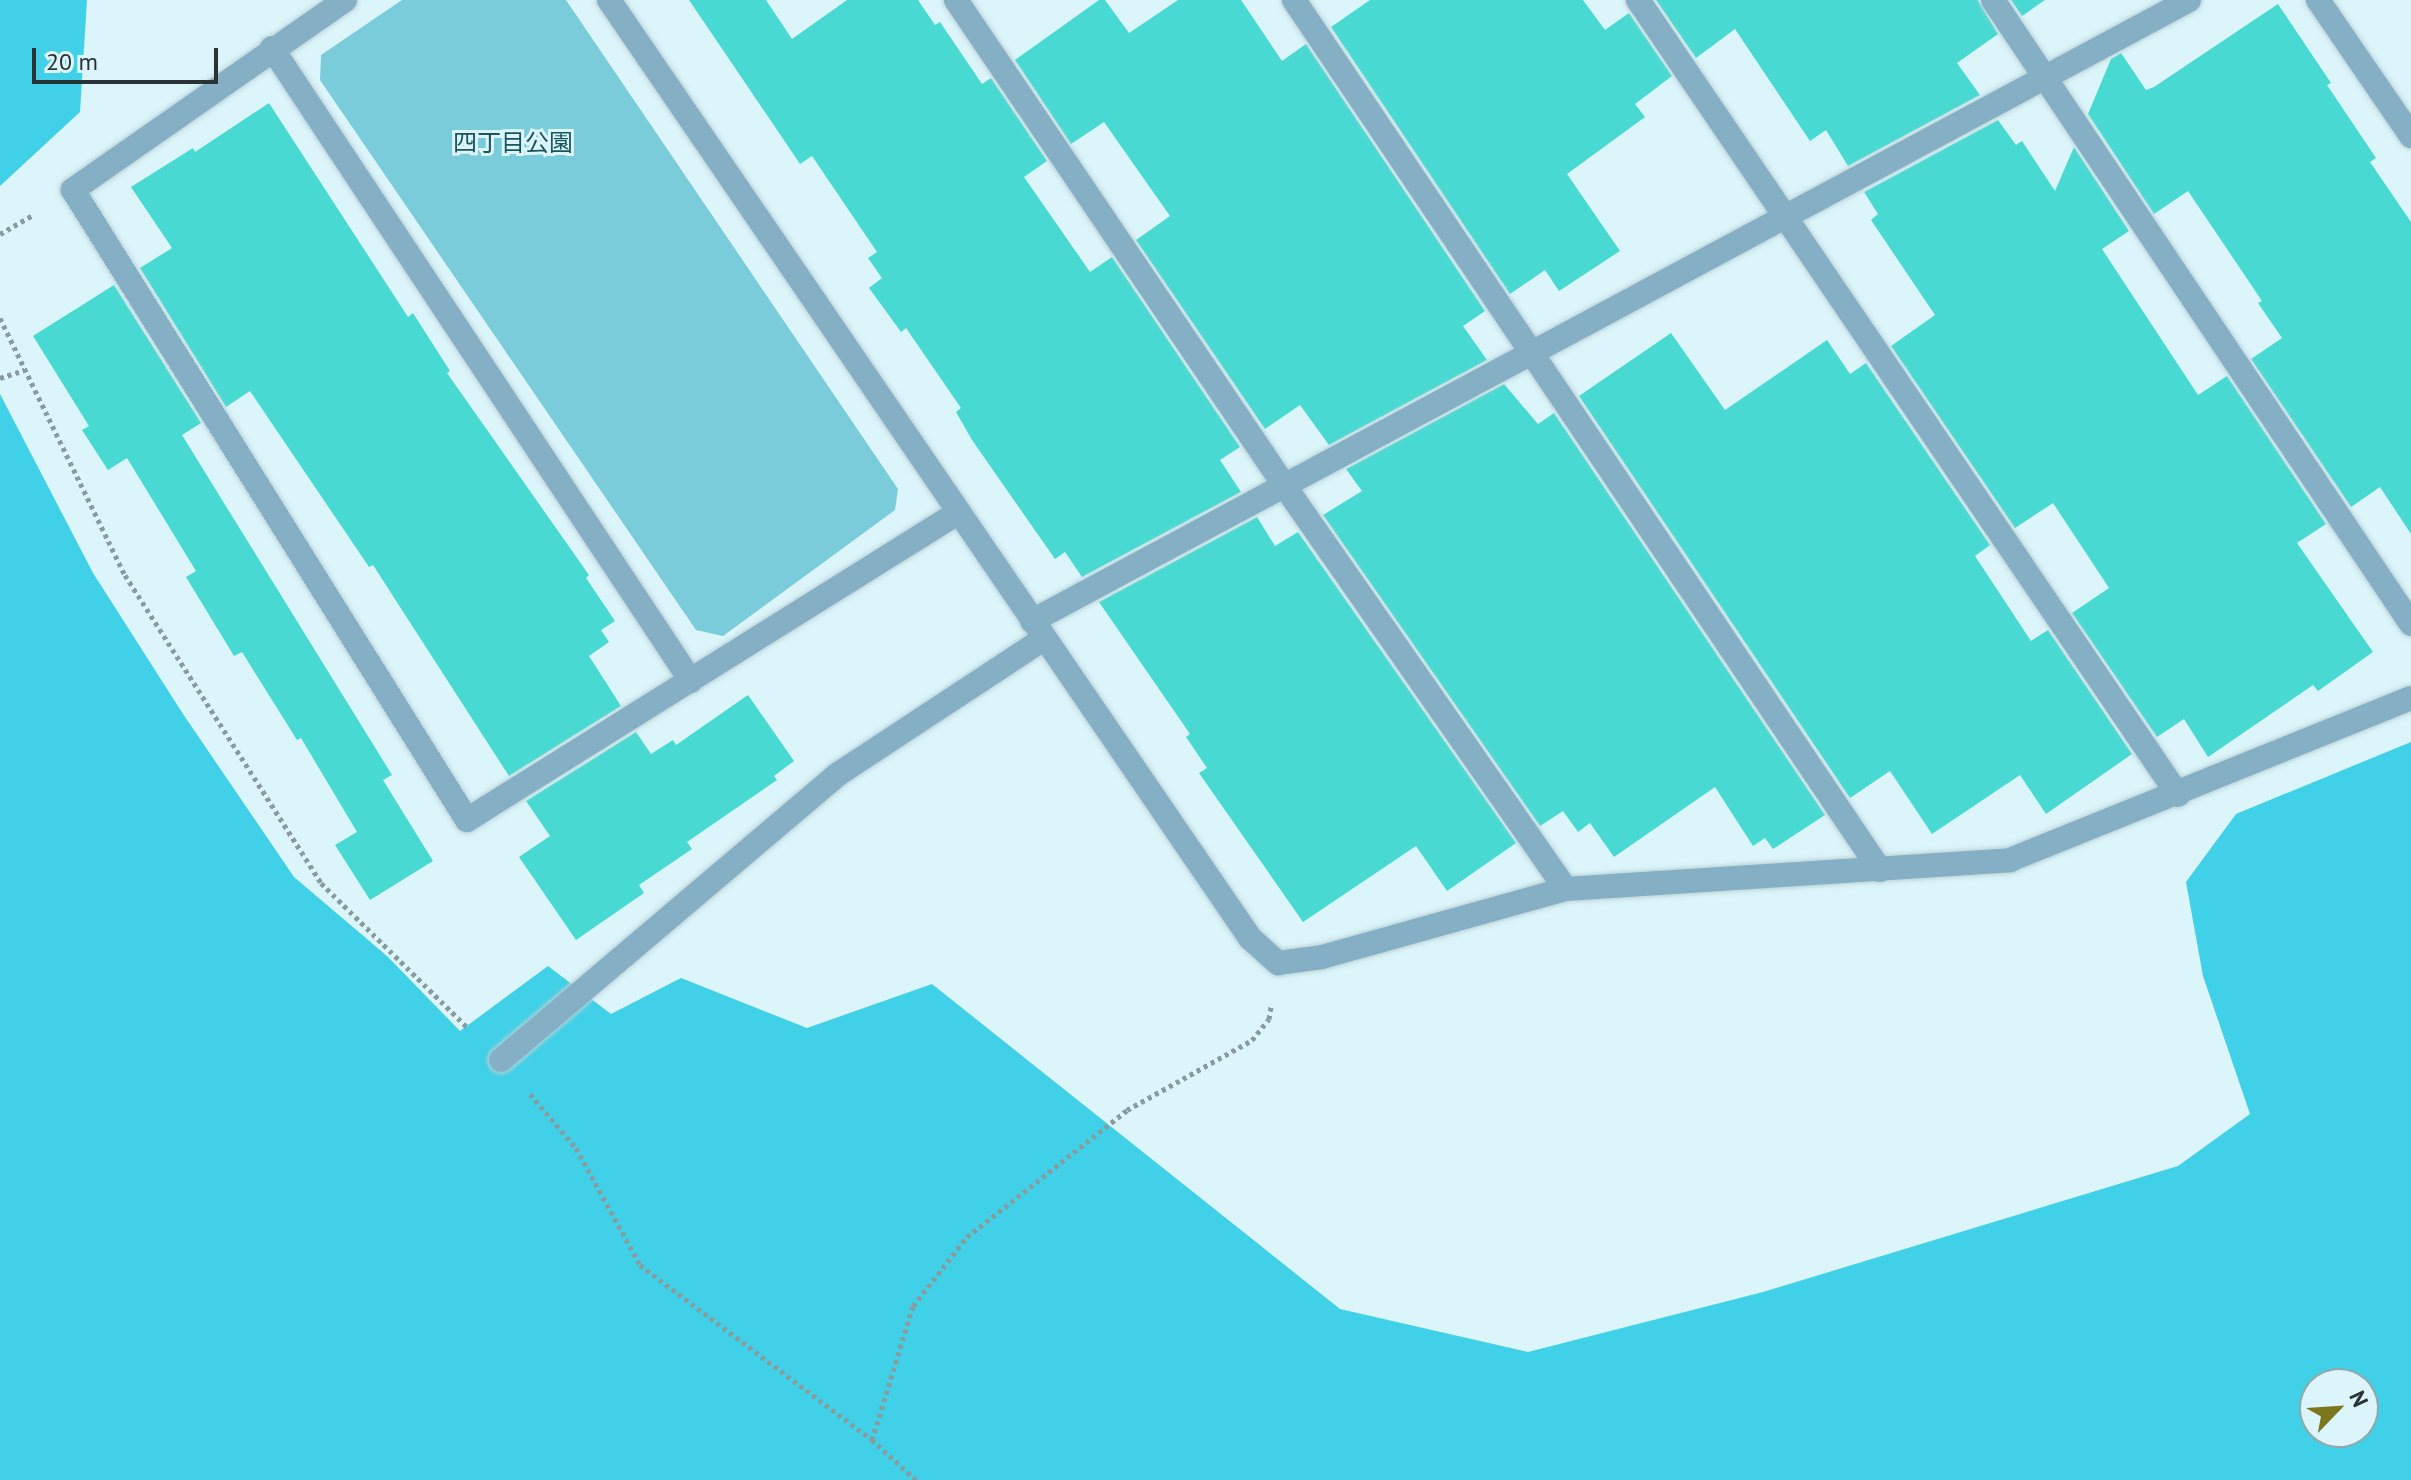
<!DOCTYPE html>
<meta charset="utf-8">
<style>
body{margin:0}
#map{position:relative;width:2411px;height:1480px;overflow:hidden;background:#dbf5fa;font-family:"PT Sans","Noto Sans JP",sans-serif}
div>[style]{position:absolute}
.green>*{inset:0;background:#7bccdb}
.forest>*{inset:0;background:#40d0e7}
.building>*{inset:0;background:#48dad2}
.path>*{height:5px;margin-top:-2.5px;transform-origin:0;background:repeating-linear-gradient(90deg,#889b9f 0 4px,transparent 0 8px)}
.roads{filter:drop-shadow(0 0 2px #bbd2d7) drop-shadow(0 0 2px #bbd2d7)}
.street>*{height:24px;margin:-12px;padding:0 12px;transform-origin:12px;border-radius:12px;background:#85afc5}
span{translate:-50% -50%;white-space:nowrap;text-align:center;line-height:1.15;-webkit-text-stroke:6px #dbf5fa;paint-order:stroke}
.park-label{font-size:24px;color:#1a555f}
.north{position:absolute;left:2299px;top:1368px;width:80px;height:80px;box-sizing:border-box;background:#dbf5fa;border:2px solid #94a7ab;border-radius:50%;rotate:65deg;font-size:22px;font-weight:700;line-height:32px;text-align:center;color:#293335}
.north::after{content:'';display:block;margin:auto;width:28px;height:36px;background:#7c771d;clip-path:polygon(50% 0,100% 100%,50% 72%,0 100%)}
.scale{position:absolute;left:32px;top:48px;width:186px;height:36px;box-sizing:border-box;border:4px solid #293335;border-top:0;padding-left:10px;font-size:24px;line-height:28px;white-space:nowrap;color:#293335;-webkit-text-stroke:6px #dbf5fa;paint-order:stroke}
</style>
<div id="map">
<div class="green">
<div style="clip-path:polygon(402px 0,566px 0,898px 489px,895px 510px,723px 636px,696px 630px,320px 80px,321px 55px)"></div>
</div>
<div class="forest">
<div style="clip-path:polygon(0 0,87px 0,80px 112px,0 186px)"></div>
<div style="clip-path:polygon(evenodd,0 394px,93px 573px,183px 714px,294px 877px,387px 956px,460px 1031px,548px 966px,611px 1014px,681px 978px,807px 1028px,932px 984px,1340px 1309px,1528px 1352px,1763px 1292px,2178px 1166px,2250px 1114px,2203px 976px,2186px 882px,2236px 814px,2411px 742px,2411px 1480px,0 1480px,0 394px,2315px 1384px,2363px 1384px,2363px 1432px,2315px 1432px,2315px 1384px)"></div>
</div>
<div class="building">
<div style="clip-path:polygon(689px 0,766px 0,792px 39px,847px 0,918px 0,935px 25px,940px 22px,982px 84px,991px 78px,1047px 161px,1024px 177px,1090px 272px,1112px 257px,1240px 447px,1220px 460px,1241px 492px,1082px 577px,1065px 552px,1055px 559px,972px 440px,956px 412px,961px 408px,906px 328px,901px 332px,869px 288px,882px 278px,868px 258px,877px 252px,812px 156px,800px 164px)"></div>
<div style="clip-path:polygon(1099px 0,1105px 0,1129px 33px,1178px 0,1241px 0,1282px 61px,1306px 44px,1485px 311px,1463px 326px,1487px 360px,1329px 445px,1300px 405px,1265px 429px,1136px 240px,1170px 216px,1104px 122px,1071px 144px,1015px 60px)"></div>
<div style="clip-path:polygon(1370px 0,1583px 0,1605px 30px,1629px 13px,1672px 76px,1635px 104px,1645px 117px,1567px 174px,1620px 251px,1559px 291px,1545px 270px,1510px 294px,1331px 27px)"></div>
<div style="clip-path:polygon(1656px 0,1978px 0,1998px 34px,1957px 63px,1980px 95px,1848px 166px,1826px 130px,1810px 141px,1735px 29px,1696px 58px)"></div>
<div style="clip-path:polygon(2011px 0,2045px 0,2022px 16px)"></div>
<div style="clip-path:polygon(2278px 4px,2331px 83px,2327px 85px,2376px 158px,2370px 162px,2411px 222px,2411px 534px,2380px 487px,2351px 507px,2251px 359px,2282px 338px,2258px 303px,2262px 301px,2188px 191px,2154px 214px,2088px 114px,2111px 59px,2121px 53px,2146px 90px,2154px 87px)"></div>
<div style="clip-path:polygon(269px 103px,408px 317px,413px 313px,450px 371px,447px 373px,589px 575px,586px 578px,615px 621px,601px 630px,609px 642px,589px 656px,621px 706px,509px 776px,373px 565px,369px 567px,250px 391px,226px 407px,140px 268px,172px 248px,131px 187px,193px 148px,195px 152px)"></div>
<div style="clip-path:polygon(1998px 120px,2016px 145px,2022px 141px,2055px 191px,2074px 147px,2129px 231px,2102px 249px,2198px 395px,2227px 376px,2326px 524px,2297px 543px,2373px 652px,2318px 691px,2313px 685px,2208px 757px,2184px 719px,2157px 737px,2072px 613px,2109px 588px,2053px 503px,2015px 528px,1891px 346px,1935px 315px,1871px 220px,1878px 214px,1864px 192px)"></div>
<div style="clip-path:polygon(114px 285px,201px 423px,182px 435px,392px 775px,383px 780px,433px 861px,370px 900px,335px 845px,357px 832px,301px 738px,297px 740px,242px 652px,234px 656px,186px 577px,196px 571px,127px 458px,108px 470px,82px 430px,89px 426px,33px 336px)"></div>
<div style="clip-path:polygon(1671px 333px,1725px 410px,1827px 340px,1850px 374px,1866px 363px,1990px 545px,1975px 556px,2031px 641px,2048px 630px,2132px 754px,2046px 814px,2020px 775px,1932px 834px,1890px 771px,1850px 798px,1579px 396px)"></div>
<div style="clip-path:polygon(1504px 384px,1538px 424px,1554px 413px,1825px 815px,1773px 849px,1765px 838px,1753px 846px,1715px 787px,1614px 857px,1590px 823px,1578px 832px,1563px 811px,1540px 826px,1323px 515px,1362px 491px,1346px 469px)"></div>
<div style="clip-path:polygon(1257px 517px,1275px 546px,1298px 532px,1516px 843px,1447px 891px,1416px 846px,1303px 922px,1199px 773px,1207px 768px,1186px 737px,1190px 734px,1099px 602px)"></div>
<div style="clip-path:polygon(748px 695px,794px 761px,774px 776px,777px 780px,687px 842px,692px 849px,639px 885px,644px 893px,576px 940px,519px 857px,550px 836px,526px 801px,636px 732px,651px 754px,673px 740px,676px 745px)"></div>
</div>
<div class="path">
<div style="left:0;top:234px;width:39px;rotate:-30deg"></div>
<div style="left:0;top:318px;width:286px;rotate:64.1deg"></div>
<div style="left:125px;top:575px;width:365px;rotate:57.5deg"></div>
<div style="left:321px;top:883px;width:208px;rotate:44.6deg"></div>
<div style="left:0;top:378px;width:26px;rotate:-18deg"></div>
<div style="left:530px;top:1094px;width:71px;rotate:49.6deg"></div>
<div style="left:576px;top:1148px;width:133px;rotate:61.3deg"></div>
<div style="left:640px;top:1265px;width:291px;rotate:37deg"></div>
<div style="left:916px;top:1480px;width:59px;rotate:-137.7deg"></div>
<div style="left:872px;top:1440px;width:140px;rotate:-73deg"></div>
<div style="left:913px;top:1306px;width:88px;rotate:-52deg"></div>
<div style="left:967px;top:1237px;width:204px;rotate:-38.4deg"></div>
<div style="left:1127px;top:1110px;width:143px;rotate:-29.2deg"></div>
<div style="left:1252px;top:1040px;width:27px;rotate:-51deg"></div>
<div style="left:1269px;top:1019px;width:13px;rotate:-81deg"></div>
</div>
<div class="roads">
<div class="street">
<div style="left:345px;top:0;width:332px;rotate:145.1deg"></div>
<div style="left:73px;top:190px;width:743px;rotate:57.98deg"></div>
<div style="left:467px;top:820px;width:580px;rotate:-32.05deg"></div>
<div style="left:609px;top:0;width:1136px;rotate:55.65deg"></div>
<div style="left:1250px;top:938px;width:38px;rotate:42deg"></div>
<div style="left:1278px;top:963px;width:44px;rotate:-7.8deg"></div>
<div style="left:1322px;top:957px;width:253px;rotate:-15.6deg"></div>
<div style="left:1566px;top:889px;width:445px;rotate:-3.7deg"></div>
<div style="left:2010px;top:860px;width:432px;rotate:-22deg"></div>
<div style="left:956px;top:0;width:589px;rotate:55.93deg"></div>
<div style="left:1286px;top:488px;width:489px;rotate:55.1deg"></div>
<div style="left:1294px;top:0;width:1049px;rotate:56.04deg"></div>
<div style="left:1638px;top:0;width:961px;rotate:55.81deg"></div>
<div style="left:1993px;top:0;width:751px;rotate:56.18deg"></div>
<div style="left:2318px;top:0;width:165px;rotate:55.6deg"></div>
<div style="left:272px;top:48px;width:759px;rotate:56.5deg"></div>
<div style="left:1032px;top:621px;width:1313px;rotate:-28.22deg"></div>
<div style="left:501px;top:1060px;width:441px;rotate:-40.3deg"></div>
<div style="left:837px;top:775px;width:247px;rotate:-33.4deg"></div>
</div>
</div>
<div class="park-label">
<span style="left:513px;top:143px">四丁目公園</span>
</div>
<div class="north">N</div>
<div class="scale">20 m</div>
</div>
